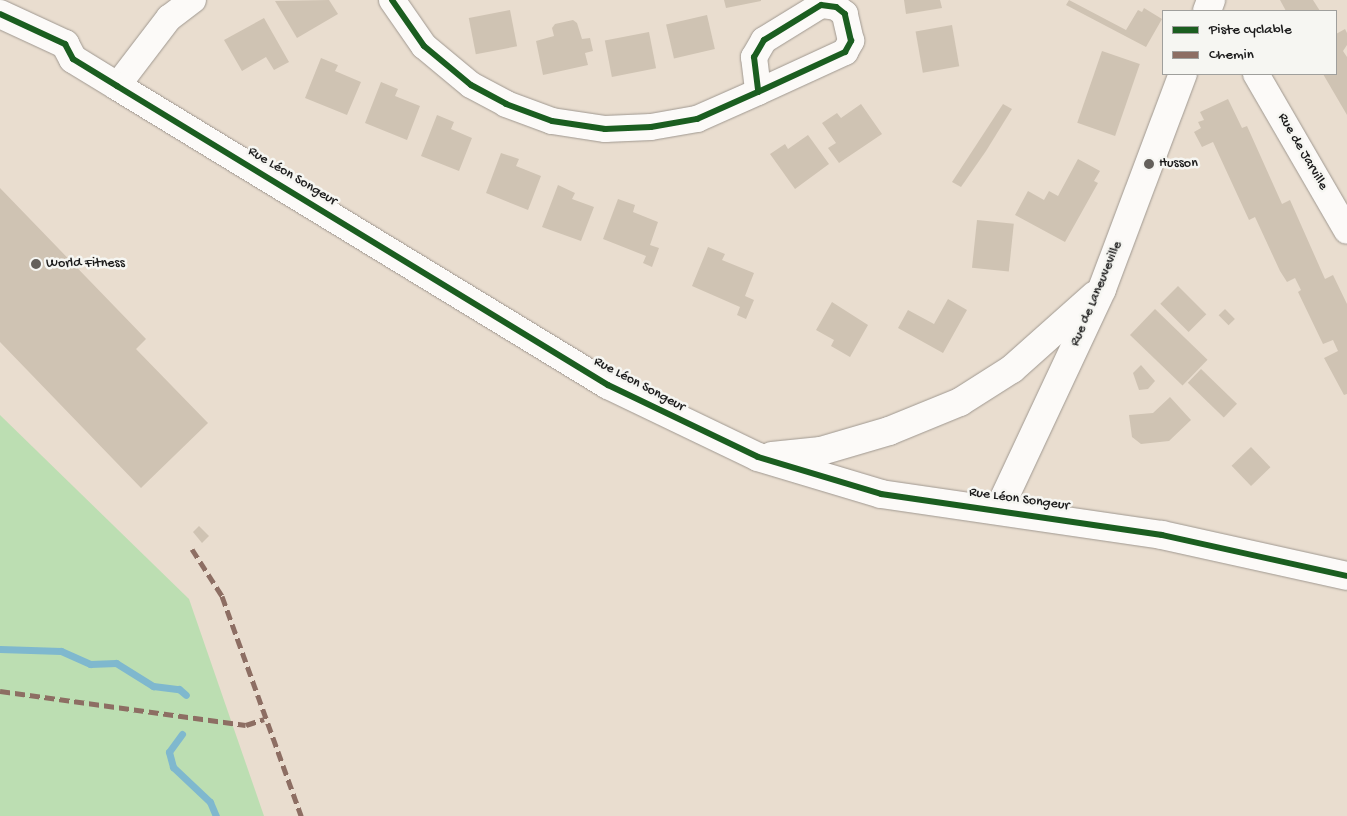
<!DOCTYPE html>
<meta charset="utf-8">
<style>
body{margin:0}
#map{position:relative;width:1347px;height:816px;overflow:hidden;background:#e9ddcf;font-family:"Gochi Hand",sans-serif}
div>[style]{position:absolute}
.green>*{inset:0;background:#bcdeb2}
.stream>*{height:7px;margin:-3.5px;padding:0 3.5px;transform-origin:3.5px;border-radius:3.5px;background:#7fb8ce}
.building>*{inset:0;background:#cfc3b3;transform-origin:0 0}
.roads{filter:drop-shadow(0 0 1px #9f9890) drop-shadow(0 0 1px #9f9890)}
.minor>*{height:26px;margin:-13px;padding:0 13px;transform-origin:13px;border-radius:13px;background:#fcfaf8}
.tertiary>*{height:28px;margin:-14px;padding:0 14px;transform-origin:14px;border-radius:14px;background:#fcfaf8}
.quiet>*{height:5px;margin-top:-2.5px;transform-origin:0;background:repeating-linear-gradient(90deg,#8d6e63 0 10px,transparent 0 15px)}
.cycleway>*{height:6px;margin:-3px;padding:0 3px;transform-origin:3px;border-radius:3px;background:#1b5e20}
.dots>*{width:14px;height:14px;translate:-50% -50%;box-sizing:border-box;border:2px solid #f6f6f2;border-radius:50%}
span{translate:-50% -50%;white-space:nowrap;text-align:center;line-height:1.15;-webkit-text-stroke:5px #f6f6f2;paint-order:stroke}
.street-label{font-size:14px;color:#1c1c1c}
.poi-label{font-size:14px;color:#1c1c1c}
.left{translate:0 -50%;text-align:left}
.legend{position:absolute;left:1162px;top:10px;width:175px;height:65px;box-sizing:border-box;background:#f6f6f2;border:1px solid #9f9f9c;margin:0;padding:6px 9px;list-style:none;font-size:15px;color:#1c1c1c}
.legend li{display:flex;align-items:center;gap:10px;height:25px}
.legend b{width:25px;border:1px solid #9f9f9c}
</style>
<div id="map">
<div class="green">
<div style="clip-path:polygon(0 415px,189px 599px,264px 816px,0 816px)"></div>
</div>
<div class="stream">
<div style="left:0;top:649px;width:61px;rotate:1.9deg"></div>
<div style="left:61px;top:651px;width:32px;rotate:24deg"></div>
<div style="left:90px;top:664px;width:26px;rotate:-2deg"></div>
<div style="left:116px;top:663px;width:44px;rotate:31.9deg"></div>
<div style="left:153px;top:686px;width:26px;rotate:7deg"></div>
<div style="left:179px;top:689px;width:9px;rotate:41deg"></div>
<div style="left:182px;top:734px;width:22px;rotate:126deg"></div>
<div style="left:169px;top:752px;width:16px;rotate:75deg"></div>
<div style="left:173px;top:767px;width:51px;rotate:43.4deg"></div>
<div style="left:210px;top:802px;width:15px;rotate:67deg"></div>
</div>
<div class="building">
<div style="clip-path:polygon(329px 0,338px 14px,297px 38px,275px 1px)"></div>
<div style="clip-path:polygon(724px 0,761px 0,761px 1px,726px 8px)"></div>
<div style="clip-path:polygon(904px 0,940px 0,942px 8px,906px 14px)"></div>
<div style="clip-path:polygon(1069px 0,1126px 30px,1138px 10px,1142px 12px,1144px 8px,1162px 19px,1146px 47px,1066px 5px)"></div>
<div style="clip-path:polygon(1280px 0,1313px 0,1320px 11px,1286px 11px)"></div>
<div style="left:510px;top:10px;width:37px;height:42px;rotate:79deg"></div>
<div style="left:707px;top:15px;width:35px;height:42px;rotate:77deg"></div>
<div style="clip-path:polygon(264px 18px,289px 62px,274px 70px,266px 57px,242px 71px,224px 40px)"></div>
<div style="clip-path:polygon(573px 20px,577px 23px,582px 39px,590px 38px,593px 51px,585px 53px,588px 65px,543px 75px,536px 41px,554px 36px,552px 28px,555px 24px)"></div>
<div style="left:952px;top:25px;width:42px;height:37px;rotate:80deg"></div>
<div style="clip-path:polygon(1345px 29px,1347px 33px,1347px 45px,1343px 51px,1347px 57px,1347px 115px,1323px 74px,1336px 74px,1336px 34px)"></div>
<div style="left:649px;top:32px;width:37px;height:45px;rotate:79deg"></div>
<div style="left:1102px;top:51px;width:40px;height:76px;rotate:19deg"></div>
<div style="clip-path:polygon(321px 58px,338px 65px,335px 71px,361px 82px,347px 115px,305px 98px)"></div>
<div style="clip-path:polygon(381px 82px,398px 89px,395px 96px,420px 106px,407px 140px,365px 123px)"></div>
<div style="clip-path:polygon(1228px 99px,1242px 128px,1247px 126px,1282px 204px,1290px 200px,1325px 279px,1333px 275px,1347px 304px,1347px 394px,1344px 395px,1324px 358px,1338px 351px,1333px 340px,1323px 344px,1298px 292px,1301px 290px,1295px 278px,1287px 282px,1280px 271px,1255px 217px,1249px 220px,1213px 142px,1202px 147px,1194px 132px,1201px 128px,1198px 122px,1204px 120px,1200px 112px)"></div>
<div style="clip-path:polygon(861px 104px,882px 134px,839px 163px,828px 148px,836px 143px,822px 123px,837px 113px,841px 118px)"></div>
<div style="clip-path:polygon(1003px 104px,1012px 109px,986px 151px,961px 187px,952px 182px)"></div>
<div style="clip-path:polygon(437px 115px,454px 122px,451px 129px,472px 138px,459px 171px,421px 156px)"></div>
<div style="clip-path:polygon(808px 135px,829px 164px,795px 189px,770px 154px,785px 144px,788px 149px)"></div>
<div style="clip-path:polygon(501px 153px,519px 159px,516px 166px,541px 176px,528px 210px,486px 193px)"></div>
<div style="clip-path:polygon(1078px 159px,1100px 171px,1094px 181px,1098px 183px,1065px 242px,1015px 215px,1028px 191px,1044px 200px,1049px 191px,1058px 196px)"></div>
<div style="clip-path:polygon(558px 185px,575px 193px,572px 199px,594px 207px,581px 241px,542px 227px)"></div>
<div style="clip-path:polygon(0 188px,146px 339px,136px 349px,208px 423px,141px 488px,0 342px)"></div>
<div style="clip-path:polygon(618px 199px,635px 205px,633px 212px,658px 222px,650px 245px,659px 248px,652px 267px,643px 263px,646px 256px,603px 239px)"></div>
<div style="left:977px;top:220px;width:37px;height:48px;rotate:6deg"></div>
<div style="clip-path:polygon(708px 247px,725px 254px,722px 260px,754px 273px,745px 296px,754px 300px,746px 319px,737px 315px,740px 307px,692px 286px)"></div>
<div style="left:1178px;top:286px;width:40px;height:25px;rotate:45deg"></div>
<div style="clip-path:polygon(948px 299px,967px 310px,943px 353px,898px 328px,908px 310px,934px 324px)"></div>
<div style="clip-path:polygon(832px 302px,868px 325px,850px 357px,831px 346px,834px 340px,816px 330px)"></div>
<div style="left:1155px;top:309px;width:73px;height:36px;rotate:44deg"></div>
<div style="left:1225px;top:309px;width:14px;height:9px;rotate:45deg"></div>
<div style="clip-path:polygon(1141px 365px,1155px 381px,1148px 389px,1139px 390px,1133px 373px)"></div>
<div style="left:1201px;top:369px;width:50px;height:19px;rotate:44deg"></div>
<div style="clip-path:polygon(1170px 397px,1191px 420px,1169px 441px,1141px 444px,1132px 437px,1129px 415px,1153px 413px)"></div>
<div style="left:1251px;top:447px;width:28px;height:27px;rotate:46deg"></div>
<div style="clip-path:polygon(199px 526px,209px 536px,202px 543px,193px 532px)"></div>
</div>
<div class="roads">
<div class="minor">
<div style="left:392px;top:0;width:56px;rotate:55.2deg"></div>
<div style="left:424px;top:46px;width:61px;rotate:39.7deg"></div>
<div style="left:471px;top:85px;width:40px;rotate:28deg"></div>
<div style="left:506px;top:104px;width:49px;rotate:20.3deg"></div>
<div style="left:552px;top:121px;width:54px;rotate:8.6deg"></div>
<div style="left:605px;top:129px;width:46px;rotate:-2.5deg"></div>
<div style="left:651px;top:127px;width:47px;rotate:-9.9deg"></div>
<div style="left:697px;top:119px;width:67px;rotate:-23.9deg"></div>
<div style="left:758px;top:92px;width:96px;rotate:-24.7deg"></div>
<div style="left:845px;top:52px;width:13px;rotate:-61deg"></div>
<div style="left:851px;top:41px;width:28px;rotate:-103deg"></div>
<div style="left:845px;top:14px;width:11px;rotate:-142deg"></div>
<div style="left:836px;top:7px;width:15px;rotate:-172deg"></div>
<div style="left:821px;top:5px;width:67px;rotate:148.4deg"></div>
<div style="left:764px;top:40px;width:20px;rotate:120deg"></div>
<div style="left:754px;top:57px;width:35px;rotate:83deg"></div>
<div style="left:1256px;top:74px;width:181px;rotate:59.9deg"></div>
<div style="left:117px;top:86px;width:86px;rotate:-52.6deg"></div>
<div style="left:169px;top:18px;width:30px;rotate:-37deg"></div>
</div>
<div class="tertiary">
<div style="left:1207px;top:11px;width:12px;rotate:-70deg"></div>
<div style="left:0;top:14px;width:72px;rotate:24.8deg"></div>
<div style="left:65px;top:44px;width:17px;rotate:62deg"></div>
<div style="left:73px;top:59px;width:52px;rotate:31.5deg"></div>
<div style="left:117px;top:86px;width:575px;rotate:31.34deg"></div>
<div style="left:608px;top:385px;width:166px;rotate:25.6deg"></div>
<div style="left:758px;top:457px;width:128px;rotate:16.7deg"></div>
<div style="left:881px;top:494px;width:284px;rotate:8.3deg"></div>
<div style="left:1162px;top:535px;width:189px;rotate:12.5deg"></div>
<div style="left:772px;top:456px;width:49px;rotate:-5.8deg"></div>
<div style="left:821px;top:451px;width:71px;rotate:-16.4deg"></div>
<div style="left:889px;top:431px;width:77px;rotate:-22.2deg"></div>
<div style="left:960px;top:402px;width:62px;rotate:-32.4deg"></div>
<div style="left:1012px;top:369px;width:111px;rotate:-41.7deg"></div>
<div style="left:999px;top:509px;width:243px;rotate:-64.9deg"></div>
<div style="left:1102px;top:289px;width:230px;rotate:-69.4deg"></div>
</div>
</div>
<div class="quiet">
<div style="left:192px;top:549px;width:56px;rotate:57.4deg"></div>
<div style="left:222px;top:596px;width:234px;rotate:70.2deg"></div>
<div style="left:0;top:691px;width:248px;rotate:7.9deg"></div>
<div style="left:246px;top:725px;width:19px;rotate:-18deg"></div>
</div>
<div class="cycleway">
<div style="left:392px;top:0;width:56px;rotate:55.2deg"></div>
<div style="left:424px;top:46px;width:61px;rotate:39.7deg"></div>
<div style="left:471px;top:85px;width:40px;rotate:28deg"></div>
<div style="left:506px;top:104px;width:49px;rotate:20.3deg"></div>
<div style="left:552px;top:121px;width:54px;rotate:8.6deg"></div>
<div style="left:605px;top:129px;width:46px;rotate:-2.5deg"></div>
<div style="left:651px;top:127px;width:47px;rotate:-9.9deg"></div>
<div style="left:697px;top:119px;width:67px;rotate:-23.9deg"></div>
<div style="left:758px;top:92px;width:96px;rotate:-24.7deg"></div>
<div style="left:845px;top:52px;width:13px;rotate:-61deg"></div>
<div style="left:851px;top:41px;width:28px;rotate:-103deg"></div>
<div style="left:845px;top:14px;width:11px;rotate:-142deg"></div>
<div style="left:836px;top:7px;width:15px;rotate:-172deg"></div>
<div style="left:821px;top:5px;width:67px;rotate:148.4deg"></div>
<div style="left:764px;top:40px;width:20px;rotate:120deg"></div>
<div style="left:754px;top:57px;width:35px;rotate:83deg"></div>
<div style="left:0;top:14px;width:72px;rotate:24.8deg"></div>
<div style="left:65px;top:44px;width:17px;rotate:62deg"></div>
<div style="left:73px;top:59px;width:52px;rotate:31.5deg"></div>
<div style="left:117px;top:86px;width:575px;rotate:31.34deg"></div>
<div style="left:608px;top:385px;width:166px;rotate:25.6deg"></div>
<div style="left:758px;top:457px;width:128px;rotate:16.7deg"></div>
<div style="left:881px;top:494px;width:284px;rotate:8.3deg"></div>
<div style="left:1162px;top:535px;width:189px;rotate:12.5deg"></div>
</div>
<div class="dots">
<div style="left:1149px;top:164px;background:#64605b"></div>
<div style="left:36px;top:264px;background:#64605b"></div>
</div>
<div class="street-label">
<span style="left:1302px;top:152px;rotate:60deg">Rue de Jarville</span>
<span style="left:292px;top:177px;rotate:31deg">Rue Léon Songeur</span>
<span style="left:1097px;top:294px;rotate:-67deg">Rue de Laneuveville</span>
<span style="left:639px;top:385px;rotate:28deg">Rue Léon Songeur</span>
<span style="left:1019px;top:500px;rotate:8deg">Rue Léon Songeur</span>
</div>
<div class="poi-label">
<span class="left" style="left:1159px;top:164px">Husson</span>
<span class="left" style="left:46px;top:264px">World Fitness</span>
</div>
<ul class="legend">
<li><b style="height:6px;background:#1b5e20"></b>Piste cyclable</li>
<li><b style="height:6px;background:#8d6e63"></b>Chemin</li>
</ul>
</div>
